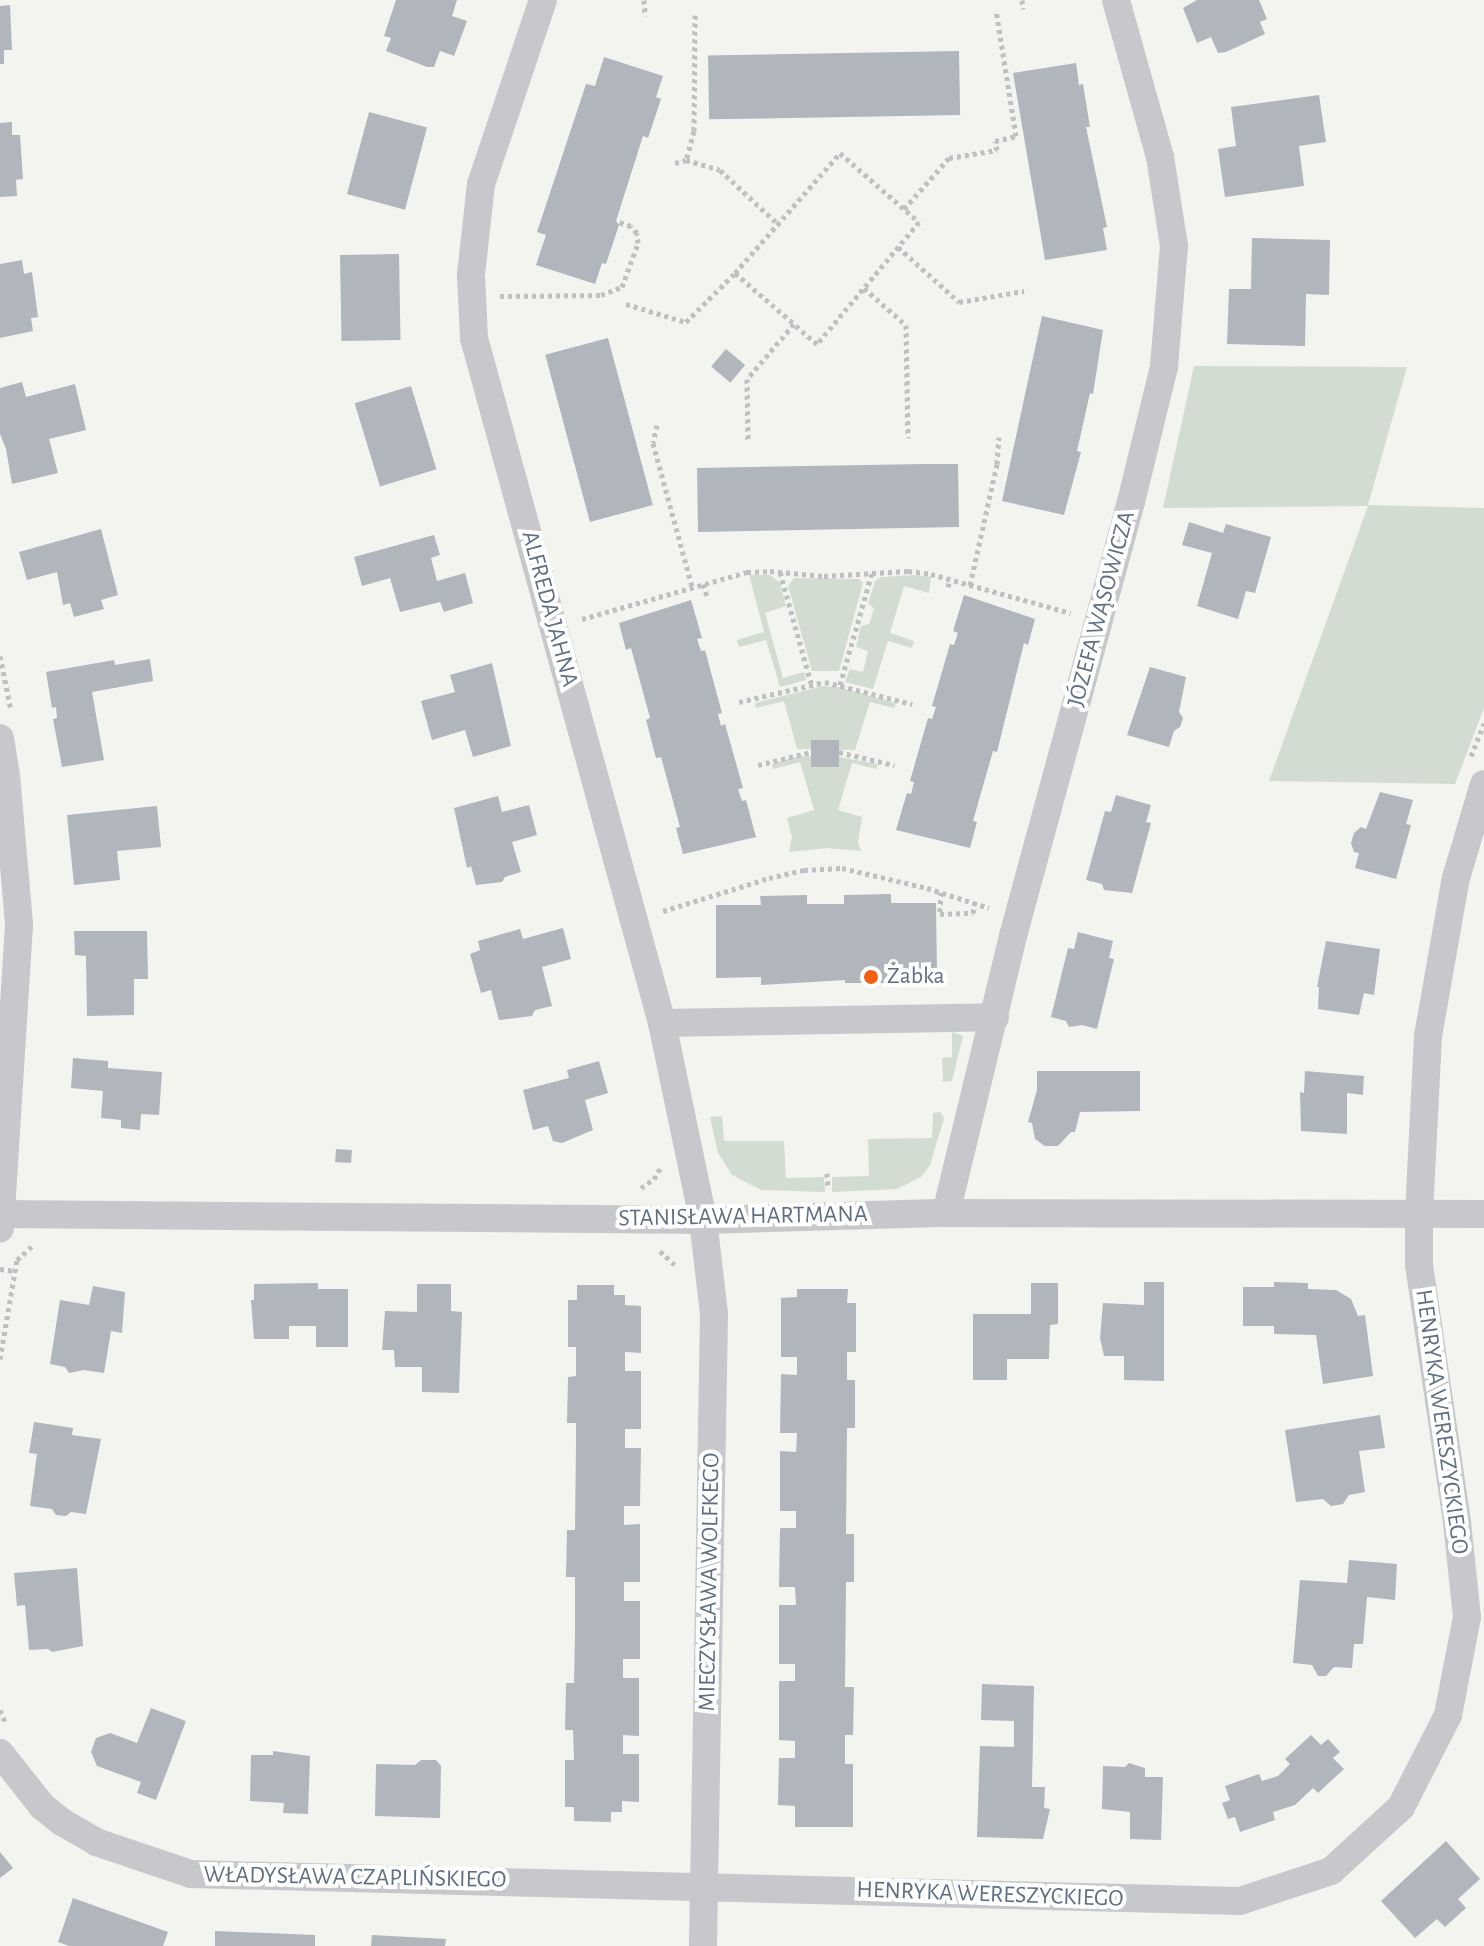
<!DOCTYPE html>
<meta charset="utf-8">
<style>
body{margin:0}
#map{position:relative;width:1484px;height:1946px;overflow:hidden;background:#f3f4ef;font-family:"Alegreya Sans",sans-serif}
div>[style]{position:absolute}
.green>*{inset:0;background:#d3dcd0}
.building>*{inset:0;background:#b0b6bc;transform-origin:0 0}
.path>*{height:5px;margin-top:-2.5px;transform-origin:0;background:repeating-linear-gradient(90deg,#bec0c2 0 4px,transparent 0 8px)}
.minor>*{height:28px;margin:-14px;padding:0 14px;transform-origin:14px;border-radius:14px;background:#c6c8cc}
.dots>*{width:22px;height:22px;translate:-50% -50%;box-sizing:border-box;border:4px solid #fff;border-radius:50%}
span{translate:-50% -50%;white-space:nowrap;text-align:center;line-height:1.15;-webkit-text-stroke:8px #fff;paint-order:stroke}
.street-label{font-size:24px;color:#606f83}
.poi-label{font-size:24px;color:#606f83}
.left{translate:0 -50%;text-align:left}
</style>
<div id="map">
<div class="green">
<div style="clip-path:polygon(1194px 366px,1407px 367px,1368px 505px,1484px 508px,1484px 708px,1455px 784px,1269px 781px,1368px 506px,1163px 508px)"></div>
<div style="clip-path:polygon(749px 575px,770px 575px,780px 583px,786px 606px,765px 613px,783px 678px,804px 672px,806px 680px,780px 687px,766px 640px,739px 647px,737px 640px,764px 632px)"></div>
<div style="clip-path:polygon(914px 575px,931px 577px,929px 593px,904px 586px,890px 633px,914px 641px,912px 648px,888px 641px,873px 689px,845px 682px,850px 669px,863px 672px,868px 651px,856px 647px,861px 626px,869px 624px,874px 608px,868px 604px,875px 581px,881px 577px)"></div>
<div style="clip-path:polygon(794px 578px,859px 579px,863px 583px,839px 671px,812px 671px,788px 586px)"></div>
<div style="clip-path:polygon(823px 686px,838px 687px,896px 703px,894px 708px,870px 702px,855px 750px,797px 749px,784px 701px,756px 708px,755px 703px)"></div>
<div style="clip-path:polygon(799px 756px,811px 756px,812px 767px,838px 766px,839px 757px,878px 764px,876px 769px,852px 763px,838px 810px,862px 817px,858px 842px,861px 851px,827px 848px,789px 852px,792px 837px,787px 818px,814px 810px,800px 762px,773px 769px,772px 764px)"></div>
<div style="clip-path:polygon(952px 1032px,963px 1036px,952px 1081px,943px 1082px,942px 1058px,952px 1057px)"></div>
<div style="clip-path:polygon(933px 1113px,940px 1112px,944px 1118px,930px 1165px,921px 1177px,897px 1189px,832px 1192px,832px 1177px,869px 1176px,868px 1139px,932px 1138px)"></div>
<div style="clip-path:polygon(722px 1116px,724px 1141px,784px 1141px,786px 1178px,824px 1177px,825px 1192px,761px 1190px,732px 1175px,718px 1153px,710px 1117px)"></div>
</div>
<div class="building">
<div style="clip-path:polygon(396px 0,457px 0,452px 16px,467px 21px,454px 56px,440px 51px,434px 67px,427px 67px,386px 51px,391px 38px,384px 36px)"></div>
<div style="clip-path:polygon(1197px 0,1259px 0,1267px 19px,1260px 22px,1265px 34px,1226px 52px,1218px 53px,1211px 37px,1197px 43px,1183px 8px)"></div>
<div style="clip-path:polygon(10px 5px,12px 50px,4px 50px,4px 64px,0 64px,0 6px)"></div>
<div style="left:959px;top:51px;width:64px;height:251px;rotate:89deg"></div>
<div style="clip-path:polygon(604px 57px,663px 76px,656px 97px,661px 99px,648px 138px,643px 136px,616px 221px,619px 225px,606px 264px,602px 263px,595px 284px,536px 265px,546px 235px,537px 232px,586px 84px,595px 86px)"></div>
<div style="clip-path:polygon(1076px 63px,1079px 85px,1083px 84px,1090px 127px,1086px 127px,1107px 227px,1103px 228px,1107px 250px,1045px 260px,1013px 73px)"></div>
<div style="clip-path:polygon(1319px 95px,1326px 142px,1299px 146px,1304px 186px,1225px 197px,1218px 149px,1236px 146px,1231px 107px)"></div>
<div style="left:369px;top:112px;width:60px;height:85px;rotate:15deg"></div>
<div style="clip-path:polygon(12px 122px,12px 135px,20px 135px,23px 179px,16px 180px,17px 196px,0 197px,0 123px)"></div>
<div style="clip-path:polygon(1252px 238px,1330px 240px,1329px 295px,1306px 294px,1305px 346px,1227px 344px,1229px 289px,1251px 289px)"></div>
<div style="left:399px;top:254px;width:86px;height:59px;rotate:89deg"></div>
<div style="clip-path:polygon(22px 260px,24px 274px,32px 272px,38px 317px,31px 318px,33px 331px,0 338px,0 264px)"></div>
<div style="clip-path:polygon(1042px 316px,1103px 330px,1093px 394px,1090px 393px,1077px 451px,1081px 452px,1064px 515px,1002px 501px)"></div>
<div style="left:608px;top:338px;width:173px;height:65px;rotate:75deg"></div>
<div style="left:726px;top:349px;width:25px;height:23px;rotate:40deg"></div>
<div style="clip-path:polygon(22px 382px,26px 397px,75px 384px,86px 430px,49px 439px,58px 473px,12px 484px,6px 449px,0 434px,0 388px)"></div>
<div style="left:411px;top:386px;width:87px;height:59px;rotate:73deg"></div>
<div style="clip-path:polygon(925px 464px,958px 464px,959px 527px,698px 532px,697px 468px)"></div>
<div style="clip-path:polygon(1189px 522px,1223px 533px,1226px 524px,1271px 537px,1255px 593px,1246px 591px,1238px 619px,1197px 606px,1212px 553px,1182px 545px)"></div>
<div style="clip-path:polygon(101px 529px,118px 595px,101px 600px,104px 609px,74px 617px,70px 603px,63px 605px,57px 572px,27px 580px,19px 552px)"></div>
<div style="clip-path:polygon(434px 535px,440px 555px,431px 558px,437px 581px,465px 573px,473px 603px,444px 612px,440px 602px,400px 612px,390px 578px,362px 586px,354px 557px)"></div>
<div style="clip-path:polygon(964px 595px,1035px 619px,1028px 645px,1024px 643px,997px 752px,993px 751px,973px 821px,977px 822px,970px 848px,896px 830px,907px 793px,911px 794px,914px 782px,910px 781px,928px 718px,932px 719px,936px 707px,932px 706px,950px 644px,954px 645px,958px 633px,953px 631px)"></div>
<div style="clip-path:polygon(691px 600px,702px 638px,697px 639px,701px 651px,705px 650px,722px 713px,718px 714px,721px 726px,725px 724px,743px 788px,738px 789px,742px 801px,746px 800px,756px 837px,683px 854px,676px 828px,680px 827px,661px 757px,656px 758px,646px 720px,650px 718px,631px 648px,626px 650px,619px 623px)"></div>
<div style="clip-path:polygon(150px 659px,153px 681px,92px 692px,104px 760px,62px 767px,53px 719px,57px 718px,56px 707px,52px 708px,46px 672px,114px 660px,115px 665px)"></div>
<div style="clip-path:polygon(492px 663px,511px 746px,473px 757px,465px 730px,432px 740px,421px 701px,455px 692px,450px 675px)"></div>
<div style="clip-path:polygon(1150px 667px,1186px 677px,1179px 712px,1183px 718px,1180px 727px,1174px 731px,1169px 747px,1127px 735px)"></div>
<div style="left:811px;top:740px;width:28px;height:27px"></div>
<div style="clip-path:polygon(1380px 792px,1413px 800px,1406px 824px,1411px 825px,1396px 879px,1355px 868px,1359px 853px,1354px 852px,1351px 843px,1354px 833px,1361px 827px,1366px 829px)"></div>
<div style="clip-path:polygon(1116px 795px,1151px 805px,1146px 822px,1151px 823px,1132px 893px,1104px 890px,1102px 884px,1086px 880px,1105px 811px,1111px 812px)"></div>
<div style="clip-path:polygon(498px 796px,502px 812px,529px 805px,537px 835px,512px 842px,521px 872px,505px 877px,502px 882px,476px 885px,471px 866px,467px 868px,454px 808px)"></div>
<div style="clip-path:polygon(157px 806px,161px 847px,117px 851px,120px 880px,74px 885px,67px 815px)"></div>
<div style="clip-path:polygon(891px 894px,891px 903px,936px 903px,937px 975px,892px 976px,892px 983px,845px 983px,845px 980px,761px 985px,761px 977px,716px 978px,716px 905px,761px 905px,760px 896px,807px 895px,807px 904px,844px 904px,844px 895px)"></div>
<div style="clip-path:polygon(563px 928px,571px 959px,542px 967px,552px 1006px,535px 1010px,532px 1016px,499px 1020px,491px 990px,481px 993px,470px 954px,480px 950px,478px 941px,520px 929px,523px 939px)"></div>
<div style="clip-path:polygon(74px 931px,147px 931px,148px 979px,134px 979px,134px 1015px,87px 1016px,86px 956px,75px 955px)"></div>
<div style="clip-path:polygon(1078px 932px,1113px 941px,1109px 958px,1114px 959px,1097px 1029px,1082px 1025px,1069px 1027px,1066px 1021px,1051px 1017px,1068px 948px,1074px 949px)"></div>
<div style="clip-path:polygon(1326px 941px,1380px 949px,1374px 995px,1364px 993px,1359px 1015px,1318px 1009px,1319px 987px,1317px 987px)"></div>
<div style="clip-path:polygon(73px 1058px,108px 1061px,108px 1068px,162px 1072px,159px 1115px,141px 1114px,140px 1130px,121px 1128px,121px 1120px,101px 1118px,103px 1091px,71px 1088px)"></div>
<div style="clip-path:polygon(599px 1061px,608px 1093px,585px 1100px,593px 1130px,562px 1143px,553px 1141px,548px 1126px,533px 1130px,523px 1090px,569px 1078px,567px 1070px)"></div>
<div style="clip-path:polygon(1037px 1071px,1140px 1071px,1140px 1111px,1080px 1112px,1075px 1132px,1071px 1132px,1058px 1146px,1045px 1146px,1035px 1139px,1032px 1123px,1028px 1122px,1037px 1090px)"></div>
<div style="clip-path:polygon(1305px 1071px,1364px 1076px,1363px 1095px,1347px 1093px,1347px 1134px,1301px 1131px,1300px 1092px,1304px 1093px)"></div>
<div style="left:336px;top:1149px;width:16px;height:13px;rotate:4deg"></div>
<div style="clip-path:polygon(1144px 1282px,1164px 1282px,1164px 1381px,1124px 1380px,1124px 1356px,1104px 1356px,1100px 1338px,1103px 1303px,1144px 1305px)"></div>
<div style="clip-path:polygon(1274px 1282px,1308px 1283px,1308px 1289px,1336px 1290px,1351px 1299px,1358px 1316px,1365px 1315px,1373px 1376px,1323px 1384px,1316px 1335px,1274px 1334px,1274px 1326px,1243px 1326px,1243px 1287px,1274px 1287px)"></div>
<div style="clip-path:polygon(318px 1283px,318px 1289px,348px 1289px,348px 1347px,316px 1347px,316px 1326px,289px 1326px,289px 1339px,254px 1339px,251px 1300px,254px 1300px,254px 1284px)"></div>
<div style="clip-path:polygon(1031px 1283px,1058px 1283px,1058px 1324px,1050px 1325px,1049px 1359px,1007px 1359px,1007px 1380px,973px 1380px,973px 1314px,1031px 1314px)"></div>
<div style="clip-path:polygon(417px 1284px,451px 1284px,451px 1311px,462px 1312px,459px 1393px,422px 1392px,422px 1367px,395px 1367px,394px 1350px,382px 1350px,385px 1311px,417px 1312px)"></div>
<div style="clip-path:polygon(577px 1285px,614px 1285px,614px 1295px,625px 1295px,625px 1305px,641px 1306px,641px 1353px,625px 1352px,625px 1371px,641px 1371px,641px 1429px,625px 1429px,625px 1448px,641px 1448px,640px 1506px,624px 1506px,624px 1525px,640px 1524px,640px 1582px,624px 1582px,624px 1601px,640px 1601px,640px 1659px,623px 1659px,623px 1678px,639px 1678px,639px 1736px,623px 1735px,623px 1754px,639px 1754px,639px 1802px,622px 1801px,622px 1812px,611px 1812px,611px 1822px,574px 1821px,574px 1807px,565px 1807px,565px 1760px,574px 1760px,573px 1730px,565px 1730px,566px 1683px,574px 1683px,575px 1633px,575px 1577px,566px 1577px,567px 1530px,575px 1530px,576px 1441px,576px 1423px,567px 1423px,568px 1377px,576px 1376px,576px 1347px,568px 1347px,568px 1300px,577px 1300px)"></div>
<div style="clip-path:polygon(93px 1286px,125px 1292px,122px 1333px,111px 1331px,104px 1373px,84px 1370px,69px 1373px,65px 1367px,50px 1364px,60px 1300px,89px 1305px)"></div>
<div style="clip-path:polygon(797px 1289px,848px 1289px,847px 1303px,856px 1303px,856px 1352px,847px 1352px,847px 1380px,855px 1380px,855px 1428px,847px 1428px,846px 1534px,854px 1534px,854px 1582px,846px 1582px,845px 1687px,854px 1687px,853px 1735px,845px 1735px,845px 1764px,853px 1764px,853px 1827px,795px 1827px,795px 1806px,778px 1805px,779px 1758px,795px 1758px,795px 1741px,779px 1740px,779px 1681px,795px 1681px,795px 1664px,779px 1664px,779px 1605px,796px 1605px,795px 1587px,779px 1587px,780px 1528px,796px 1528px,796px 1511px,780px 1511px,780px 1451px,796px 1452px,797px 1433px,780px 1433px,781px 1374px,797px 1375px,797px 1357px,781px 1357px,781px 1298px,797px 1297px)"></div>
<div style="clip-path:polygon(1380px 1415px,1385px 1448px,1359px 1451px,1365px 1492px,1349px 1495px,1343px 1504px,1331px 1506px,1323px 1499px,1296px 1502px,1285px 1430px)"></div>
<div style="clip-path:polygon(34px 1422px,73px 1428px,72px 1435px,101px 1439px,86px 1514px,71px 1512px,66px 1516px,56px 1515px,52px 1509px,30px 1506px,37px 1454px,29px 1453px)"></div>
<div style="clip-path:polygon(1349px 1560px,1397px 1564px,1395px 1600px,1367px 1597px,1363px 1644px,1354px 1644px,1352px 1668px,1334px 1667px,1326px 1676px,1318px 1676px,1312px 1665px,1293px 1663px,1300px 1580px,1347px 1583px)"></div>
<div style="clip-path:polygon(77px 1568px,83px 1646px,52px 1652px,48px 1649px,29px 1650px,25px 1605px,17px 1606px,14px 1573px)"></div>
<div style="clip-path:polygon(982px 1684px,1034px 1686px,1032px 1787px,1045px 1787px,1044px 1808px,1050px 1809px,1043px 1839px,977px 1837px,980px 1746px,1014px 1747px,1014px 1721px,981px 1720px)"></div>
<div style="clip-path:polygon(151px 1708px,186px 1721px,156px 1800px,137px 1793px,141px 1782px,97px 1766px,91px 1752px,96px 1738px,110px 1733px,137px 1743px)"></div>
<div style="clip-path:polygon(1311px 1735px,1321px 1745px,1328px 1739px,1340px 1752px,1333px 1758px,1344px 1769px,1318px 1793px,1313px 1788px,1295px 1805px,1273px 1812px,1275px 1820px,1240px 1832px,1235px 1817px,1228px 1819px,1222px 1803px,1230px 1800px,1225px 1786px,1259px 1774px,1262px 1781px,1278px 1776px,1290px 1764px,1285px 1759px)"></div>
<div style="clip-path:polygon(273px 1751px,310px 1756px,308px 1814px,283px 1813px,284px 1803px,250px 1801px,251px 1755px,273px 1755px)"></div>
<div style="clip-path:polygon(421px 1760px,436px 1760px,441px 1766px,440px 1818px,375px 1816px,376px 1764px,415px 1765px)"></div>
<div style="clip-path:polygon(1129px 1763px,1145px 1768px,1145px 1777px,1163px 1777px,1161px 1840px,1130px 1839px,1130px 1812px,1102px 1809px,1103px 1766px,1125px 1767px)"></div>
<div style="clip-path:polygon(1446px 1841px,1480px 1879px,1458px 1899px,1466px 1908px,1445px 1927px,1437px 1919px,1415px 1938px,1381px 1901px)"></div>
<div style="clip-path:polygon(0 1852px,13px 1868px,0 1878px)"></div>
<div style="clip-path:polygon(73px 1898px,168px 1932px,163px 1946px,69px 1946px,58px 1942px)"></div>
<div style="clip-path:polygon(215px 1931px,315px 1935px,315px 1946px,215px 1946px)"></div>
<div style="clip-path:polygon(372px 1935px,446px 1939px,445px 1946px,371px 1946px)"></div>
</div>
<div class="path">
<div style="left:644px;top:0;width:16px;rotate:86deg"></div>
<div style="left:1022px;top:0;width:9px;rotate:84deg"></div>
<div style="left:695px;top:15px;width:116px;rotate:90.5deg"></div>
<div style="left:694px;top:131px;width:30px;rotate:105deg"></div>
<div style="left:686px;top:160px;width:35px;rotate:16deg"></div>
<div style="left:720px;top:170px;width:79px;rotate:43deg"></div>
<div style="left:675px;top:163px;width:11px;rotate:-15deg"></div>
<div style="left:904px;top:209px;width:68px;rotate:-48.6deg"></div>
<div style="left:949px;top:158px;width:49px;rotate:-9.5deg"></div>
<div style="left:997px;top:150px;width:9px;rotate:-103deg"></div>
<div style="left:995px;top:141px;width:22px;rotate:-13deg"></div>
<div style="left:1016px;top:136px;width:128px;rotate:-99deg"></div>
<div style="left:898px;top:247px;width:82px;rotate:42deg"></div>
<div style="left:959px;top:302px;width:66px;rotate:-9.6deg"></div>
<div style="left:735px;top:273px;width:78px;rotate:40.8deg"></div>
<div style="left:864px;top:288px;width:56px;rotate:41.4deg"></div>
<div style="left:906px;top:325px;width:113px;rotate:89deg"></div>
<div style="left:500px;top:296px;width:101px;rotate:-0.6deg"></div>
<div style="left:601px;top:295px;width:22px;rotate:-21deg"></div>
<div style="left:622px;top:287px;width:47px;rotate:-70deg"></div>
<div style="left:638px;top:243px;width:10px;rotate:-96deg"></div>
<div style="left:637px;top:233px;width:9px;rotate:-131deg"></div>
<div style="left:631px;top:226px;width:16px;rotate:-162deg"></div>
<div style="left:626px;top:304px;width:63px;rotate:16.7deg"></div>
<div style="left:686px;top:322px;width:69px;rotate:-45deg"></div>
<div style="left:735px;top:273px;width:159px;rotate:-48.8deg"></div>
<div style="left:840px;top:153px;width:105px;rotate:41.1deg"></div>
<div style="left:919px;top:222px;width:159px;rotate:129.9deg"></div>
<div style="left:817px;top:344px;width:30px;rotate:-139deg"></div>
<div style="left:794px;top:324px;width:72px;rotate:130.5deg"></div>
<div style="left:747px;top:379px;width:62px;rotate:89.1deg"></div>
<div style="left:657px;top:425px;width:18px;rotate:103deg"></div>
<div style="left:653px;top:443px;width:149px;rotate:74.8deg"></div>
<div style="left:780px;top:572px;width:115px;rotate:74.4deg"></div>
<div style="left:703px;top:584px;width:16px;rotate:72deg"></div>
<div style="left:970px;top:585px;width:124px;rotate:-77.4deg"></div>
<div style="left:997px;top:464px;width:27px;rotate:-86deg"></div>
<div style="left:948px;top:587px;width:8px;rotate:-76deg"></div>
<div style="left:582px;top:619px;width:172px;rotate:-15.9deg"></div>
<div style="left:747px;top:572px;width:23px;rotate:-2deg"></div>
<div style="left:770px;top:571px;width:54px;rotate:5.3deg"></div>
<div style="left:824px;top:576px;width:84px;rotate:-3.4deg"></div>
<div style="left:908px;top:571px;width:23px;rotate:7deg"></div>
<div style="left:931px;top:574px;width:145px;rotate:15.6deg"></div>
<div style="left:0;top:656px;width:55px;rotate:78.5deg"></div>
<div style="left:840px;top:685px;width:116px;rotate:-74.1deg"></div>
<div style="left:739px;top:702px;width:88px;rotate:-13.1deg"></div>
<div style="left:825px;top:682px;width:90px;rotate:14.2deg"></div>
<div style="left:839px;top:752px;width:57px;rotate:13.3deg"></div>
<div style="left:1471px;top:756px;width:35px;rotate:-68deg"></div>
<div style="left:758px;top:765px;width:55px;rotate:-13.8deg"></div>
<div style="left:941px;top:892px;width:22px;rotate:93deg"></div>
<div style="left:940px;top:914px;width:33px;rotate:-2deg"></div>
<div style="left:973px;top:913px;width:11px;rotate:-80deg"></div>
<div style="left:663px;top:911px;width:111px;rotate:-17.3deg"></div>
<div style="left:769px;top:878px;width:36px;rotate:-13deg"></div>
<div style="left:804px;top:870px;width:38px;rotate:-3deg"></div>
<div style="left:842px;top:868px;width:87px;rotate:13.2deg"></div>
<div style="left:927px;top:888px;width:65px;rotate:17.9deg"></div>
<div style="left:827px;top:1173px;width:15px;rotate:86deg"></div>
<div style="left:641px;top:1188px;width:16px;rotate:-35deg"></div>
<div style="left:654px;top:1179px;width:14px;rotate:-60deg"></div>
<div style="left:660px;top:1251px;width:22px;rotate:43deg"></div>
<div style="left:0;top:1269px;width:14px;rotate:8deg"></div>
<div style="left:0;top:1359px;width:100px;rotate:-80.3deg"></div>
<div style="left:17px;top:1260px;width:22px;rotate:-43deg"></div>
<div style="left:0;top:1710px;width:15px;rotate:67deg"></div>
</div>
<div class="minor">
<div style="left:543px;top:0;width:194px;rotate:108.6deg"></div>
<div style="left:481px;top:184px;width:92px;rotate:96.3deg"></div>
<div style="left:471px;top:275px;width:63px;rotate:87.3deg"></div>
<div style="left:474px;top:338px;width:710px;rotate:74.65deg"></div>
<div style="left:662px;top:1023px;width:201px;rotate:78.2deg"></div>
<div style="left:703px;top:1220px;width:95px;rotate:83.3deg"></div>
<div style="left:714px;top:1314px;width:632px;rotate:91deg"></div>
<div style="left:0;top:738px;width:37px;rotate:81deg"></div>
<div style="left:6px;top:775px;width:151px;rotate:85deg"></div>
<div style="left:19px;top:925px;width:304px;rotate:93.6deg"></div>
<div style="left:662px;top:1023px;width:333px;rotate:-1deg"></div>
<div style="left:946px;top:1213px;width:285px;rotate:-76.4deg"></div>
<div style="left:1013px;top:936px;width:450px;rotate:-74.8deg"></div>
<div style="left:1131px;top:502px;width:139px;rotate:-76.3deg"></div>
<div style="left:1164px;top:367px;width:121px;rotate:-85.3deg"></div>
<div style="left:1174px;top:246px;width:90px;rotate:-98.9deg"></div>
<div style="left:1160px;top:157px;width:163px;rotate:-105.7deg"></div>
<div style="left:2px;top:1214px;width:701px;rotate:0.49deg"></div>
<div style="left:703px;top:1220px;width:243px;rotate:-1.7deg"></div>
<div style="left:946px;top:1213px;width:538px;rotate:0.11deg"></div>
<div style="left:0;top:1753px;width:68px;rotate:51.6deg"></div>
<div style="left:42px;top:1806px;width:26px;rotate:39deg"></div>
<div style="left:62px;top:1822px;width:39px;rotate:30deg"></div>
<div style="left:96px;top:1842px;width:100px;rotate:18.6deg"></div>
<div style="left:191px;top:1874px;width:1049px;rotate:1.47deg"></div>
<div style="left:1240px;top:1901px;width:96px;rotate:-18.2deg"></div>
<div style="left:1331px;top:1871px;width:95px;rotate:-42.4deg"></div>
<div style="left:1401px;top:1807px;width:103px;rotate:-62.9deg"></div>
<div style="left:1448px;top:1715px;width:100px;rotate:-79deg"></div>
<div style="left:1467px;top:1617px;width:96px;rotate:-96deg"></div>
<div style="left:1457px;top:1522px;width:260px;rotate:-98.4deg"></div>
<div style="left:1419px;top:1265px;width:51px;rotate:-90deg"></div>
<div style="left:1419px;top:1214px;width:178px;rotate:-87.1deg"></div>
<div style="left:1428px;top:1036px;width:160px;rotate:-80deg"></div>
<div style="left:1456px;top:878px;width:98px;rotate:-73.4deg"></div>
</div>
<div class="dots">
<div style="left:871px;top:977px;background:#f25f11"></div>
</div>
<div class="street-label">
<span style="left:549px;top:609px;rotate:75deg">ALFREDA JAHNA</span>
<span style="left:1102px;top:609px;rotate:-75deg">JÓZEFA WĄSOWICZA</span>
<span style="left:743px;top:1217px;rotate:-1deg">STANISŁAWA HARTMANA</span>
<span style="left:1441px;top:1422px;rotate:82deg">HENRYKA WERESZYCKIEGO</span>
<span style="left:710px;top:1582px;rotate:-89deg">MIECZYSŁAWA WOLFKEGO</span>
<span style="left:355px;top:1878px;rotate:1deg">WŁADYSŁAWA CZAPLIŃSKIEGO</span>
<span style="left:990px;top:1895px;rotate:2deg">HENRYKA WERESZYCKIEGO</span>
</div>
<div class="poi-label">
<span class="left" style="left:887px;top:977px">Żabka</span>
</div>
</div>
